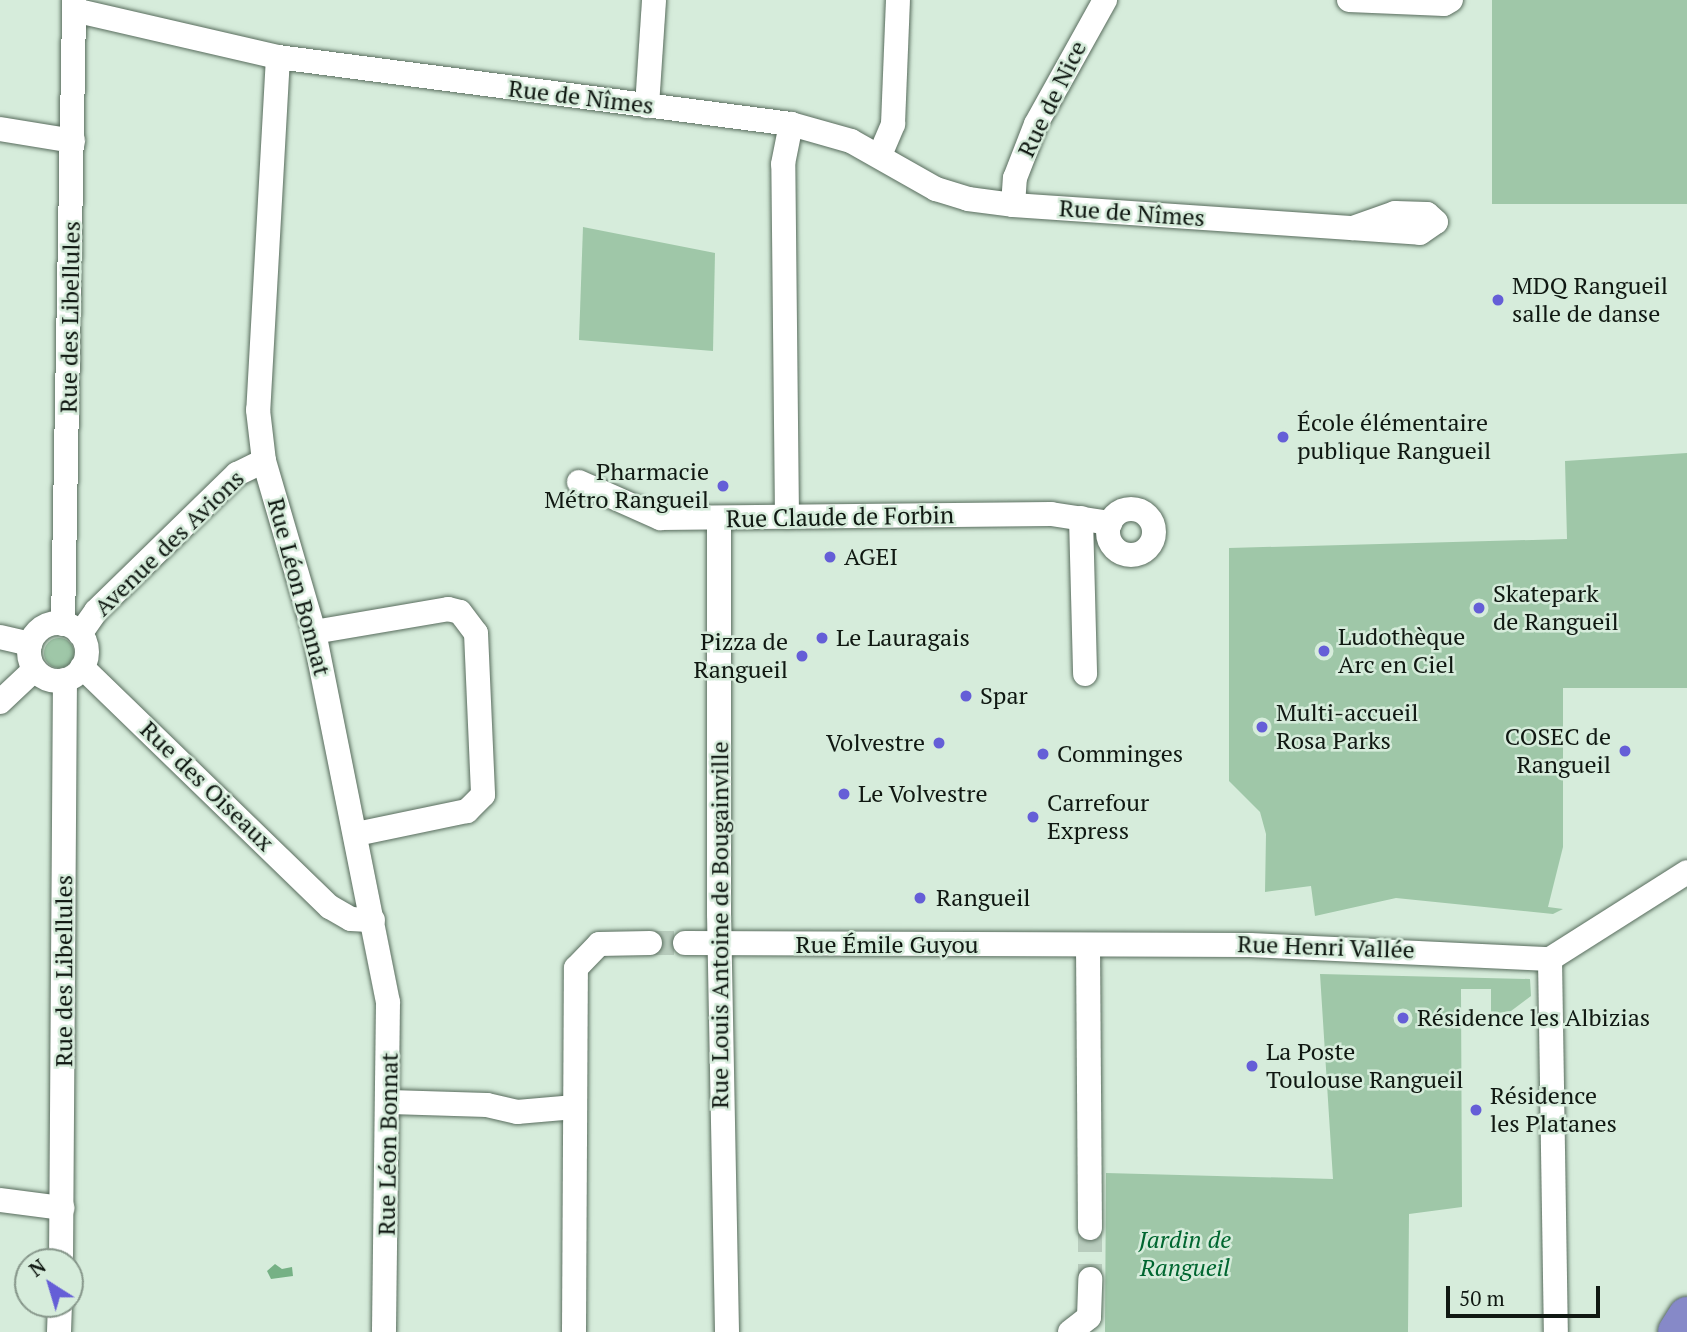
<!DOCTYPE html>
<meta charset="utf-8">
<style>
body{margin:0}
#map{position:relative;width:1687px;height:1332px;overflow:hidden;background:#d6ecdb;font-family:"PT Serif",serif}
div>[style]{position:absolute}
.green>*{inset:0;background:#9fc7a8;transform-origin:0 0}
.round{border-radius:50%}
.water>*{inset:0;background:#76b185}
.street-tunnel>*{height:24px;margin-top:-12px;transform-origin:0;background:repeating-linear-gradient(90deg,#b8ccbd 0 24px,transparent 0 36px)}
.roads{filter:drop-shadow(0 0 2px #586c5d) drop-shadow(0 0 2px #586c5d)}
.street>*{height:24px;margin:-12px;padding:0 12px;transform-origin:12px;border-radius:12px;background:#fff}
.street>.ring{margin:-12px;padding:0;box-sizing:content-box;background:none;border:24px solid #fff;border-radius:50%}
.highway>*{height:38px;margin:-19px;padding:0 19px;transform-origin:19px;border-radius:19px;background:#8689c8}
.dots>*{width:19px;height:19px;translate:-50% -50%;box-sizing:border-box;border:4px solid #d6ecdb;border-radius:50%}
span{translate:-50% -50%;white-space:nowrap;text-align:center;line-height:1.15;-webkit-text-stroke:5px #d6ecdb;paint-order:stroke}
.street-label{font-size:24px;color:#101812}
.poi-label{font-size:24px;color:#101812}
.left{translate:0 -50%;text-align:left}
.right{translate:-100% -50%;text-align:right}
.park-label{font-size:24px;color:#006630;font-style:italic}
.north{position:absolute;left:14px;top:1248px;width:70px;height:70px;box-sizing:border-box;background:#d6ecdb;border:2px solid #87978b;border-radius:50%;rotate:323deg;font-size:19px;font-weight:700;line-height:28px;text-align:center;color:#101812}
.north::after{content:'';display:block;margin:auto;width:24px;height:32px;background:#655ed7;clip-path:polygon(50% 0,100% 100%,50% 72%,0 100%)}
.scale{position:absolute;left:1446px;top:1286px;width:154px;height:32px;box-sizing:border-box;border:4px solid #101812;border-top:0;padding-left:9px;font-size:21px;line-height:24px;white-space:nowrap;color:#101812;-webkit-text-stroke:5px #d6ecdb;paint-order:stroke}
</style>
<div id="map">
<div class="green">
<div style="left:1492px;top:0;width:195px;height:204px"></div>
<div style="clip-path:polygon(583px 227px,715px 253px,713px 351px,579px 340px)"></div>
<div style="clip-path:polygon(1687px 453px,1687px 688px,1563px 688px,1563px 847px,1548px 907px,1563px 909px,1553px 914px,1396px 898px,1315px 916px,1311px 886px,1265px 892px,1266px 834px,1260px 812px,1229px 781px,1229px 548px,1567px 539px,1565px 461px)"></div>
<div class="round" style="left:44px;top:638px;width:30px;height:30px"></div>
<div style="clip-path:polygon(1320px 974px,1530px 979px,1531px 996px,1511px 1011px,1491px 1014px,1491px 989px,1461px 989px,1462px 1207px,1409px 1214px,1408px 1332px,1105px 1332px,1106px 1173px,1333px 1179px)"></div>
</div>
<div class="water">
<div style="clip-path:polygon(275px 1264px,282px 1269px,292px 1267px,293px 1276px,271px 1279px,267px 1271px)"></div>
</div>
<div class="street-tunnel">
<div style="left:650px;top:943px;width:35px"></div>
<div style="left:1090px;top:1228px;width:51px;rotate:90deg"></div>
</div>
<div class="roads">
<div class="street">
<div style="left:74px;top:0;width:10px;rotate:90deg"></div>
<div style="left:74px;top:10px;width:209px;rotate:13deg"></div>
<div style="left:278px;top:57px;width:354px;rotate:93.2deg"></div>
<div style="left:258px;top:410px;width:51px;rotate:83.3deg"></div>
<div style="left:264px;top:461px;width:178px;rotate:73.7deg"></div>
<div style="left:314px;top:632px;width:377px;rotate:78.7deg"></div>
<div style="left:388px;top:1002px;width:330px;rotate:90.7deg"></div>
<div style="left:1349px;top:0;width:95px;rotate:2.4deg"></div>
<div style="left:1444px;top:4px;width:8px;rotate:-30deg"></div>
<div style="left:278px;top:57px;width:517px;rotate:7.44deg"></div>
<div style="left:791px;top:124px;width:62px;rotate:15.8deg"></div>
<div style="left:851px;top:141px;width:98px;rotate:29.5deg"></div>
<div style="left:936px;top:189px;width:34px;rotate:17deg"></div>
<div style="left:968px;top:199px;width:45px;rotate:7.6deg"></div>
<div style="left:1013px;top:205px;width:408px;rotate:3.9deg"></div>
<div style="left:1420px;top:233px;width:19px;rotate:-35deg"></div>
<div style="left:1436px;top:222px;width:12px;rotate:-138deg"></div>
<div style="left:1427px;top:214px;width:32px;rotate:-178deg"></div>
<div style="left:1395px;top:213px;width:45px;rotate:160.3deg"></div>
<div style="left:647px;top:106px;width:106px;rotate:-86.2deg"></div>
<div style="left:0;top:129px;width:74px;rotate:9.3deg"></div>
<div style="left:880px;top:155px;width:34px;rotate:-67deg"></div>
<div style="left:893px;top:124px;width:124px;rotate:-87.7deg"></div>
<div style="left:1013px;top:205px;width:27px;rotate:-86deg"></div>
<div style="left:1015px;top:178px;width:58px;rotate:-68.7deg"></div>
<div style="left:1036px;top:124px;width:142px;rotate:-60.9deg"></div>
<div style="left:579px;top:482px;width:89px;rotate:24deg"></div>
<div style="left:660px;top:518px;width:391px;rotate:-0.6deg"></div>
<div style="left:1051px;top:514px;width:60px;rotate:8.7deg"></div>
<div class="ring" style="left:1108px;top:509px;width:22px;height:22px"></div>
<div style="left:787px;top:517px;width:353px;rotate:-90.6deg"></div>
<div style="left:783px;top:164px;width:41px;rotate:-78.7deg"></div>
<div style="left:1081px;top:518px;width:156px;rotate:88.5deg"></div>
<div style="left:719px;top:519px;width:395px;rotate:90deg"></div>
<div style="left:719px;top:914px;width:418px;rotate:88.9deg"></div>
<div class="ring" style="left:29px;top:623px;width:34px;height:34px"></div>
<div style="left:63px;top:624px;width:614px;rotate:-88.97deg"></div>
<div style="left:314px;top:632px;width:136px;rotate:-9.7deg"></div>
<div style="left:448px;top:609px;width:12px;rotate:14deg"></div>
<div style="left:460px;top:612px;width:26px;rotate:53deg"></div>
<div style="left:476px;top:633px;width:162px;rotate:87.5deg"></div>
<div style="left:483px;top:795px;width:23px;rotate:135deg"></div>
<div style="left:467px;top:811px;width:112px;rotate:168.2deg"></div>
<div style="left:80px;top:634px;width:28px;rotate:-55deg"></div>
<div style="left:96px;top:611px;width:197px;rotate:-44.2deg"></div>
<div style="left:237px;top:474px;width:30px;rotate:-26deg"></div>
<div style="left:0;top:637px;width:31px;rotate:13deg"></div>
<div style="left:82px;top:667px;width:345px;rotate:44.1deg"></div>
<div style="left:330px;top:907px;width:24px;rotate:30deg"></div>
<div style="left:351px;top:919px;width:22px;rotate:3deg"></div>
<div style="left:0;top:702px;width:47px;rotate:-43.3deg"></div>
<div style="left:685px;top:943px;width:565px;rotate:0.2deg"></div>
<div style="left:1250px;top:945px;width:300px;rotate:2.7deg"></div>
<div style="left:1088px;top:945px;width:283px;rotate:89.6deg"></div>
<div style="left:1550px;top:959px;width:373px;rotate:89.1deg"></div>
<div style="left:1550px;top:959px;width:162px;rotate:-32.4deg"></div>
<div style="left:390px;top:1102px;width:97px;rotate:1.8deg"></div>
<div style="left:487px;top:1105px;width:31px;rotate:13deg"></div>
<div style="left:517px;top:1112px;width:58px;rotate:-4.9deg"></div>
<div style="left:0;top:1200px;width:63px;rotate:7.4deg"></div>
<div style="left:61px;top:1262px;width:582px;rotate:-89.61deg"></div>
<div style="left:59px;top:1332px;width:28px;rotate:-88deg"></div>
<div style="left:574px;top:1332px;width:364px;rotate:-89.7deg"></div>
<div style="left:576px;top:968px;width:33px;rotate:-46deg"></div>
<div style="left:599px;top:944px;width:51px;rotate:-1.1deg"></div>
<div style="left:1070px;top:1332px;width:24px;rotate:-38deg"></div>
<div style="left:1089px;top:1317px;width:38px;rotate:-88deg"></div>
</div>
<div class="highway">
<div style="left:1677px;top:1332px;width:19px;rotate:-58deg"></div>
</div>
</div>
<div class="dots">
<div style="left:1498px;top:300px;background:#655ed7"></div>
<div style="left:1283px;top:437px;background:#655ed7"></div>
<div style="left:723px;top:486px;background:#655ed7"></div>
<div style="left:830px;top:557px;background:#655ed7"></div>
<div style="left:1479px;top:608px;background:#655ed7"></div>
<div style="left:822px;top:638px;background:#655ed7"></div>
<div style="left:1324px;top:651px;background:#655ed7"></div>
<div style="left:802px;top:656px;background:#655ed7"></div>
<div style="left:966px;top:696px;background:#655ed7"></div>
<div style="left:1262px;top:727px;background:#655ed7"></div>
<div style="left:939px;top:743px;background:#655ed7"></div>
<div style="left:1625px;top:751px;background:#655ed7"></div>
<div style="left:1043px;top:754px;background:#655ed7"></div>
<div style="left:844px;top:794px;background:#655ed7"></div>
<div style="left:1033px;top:817px;background:#655ed7"></div>
<div style="left:920px;top:898px;background:#655ed7"></div>
<div style="left:1403px;top:1018px;background:#655ed7"></div>
<div style="left:1252px;top:1066px;background:#655ed7"></div>
<div style="left:1476px;top:1110px;background:#655ed7"></div>
</div>
<div class="street-label">
<span style="left:581px;top:97px;rotate:7deg">Rue de Nîmes</span>
<span style="left:1052px;top:99px;rotate:-64deg">Rue de Nice</span>
<span style="left:1132px;top:213px;rotate:4deg">Rue de Nîmes</span>
<span style="left:70px;top:317px;rotate:-89deg">Rue des Libellules</span>
<span style="left:840px;top:517px;rotate:-1deg">Rue Claude de Forbin</span>
<span style="left:169px;top:543px;rotate:-44deg">Avenue des Avions</span>
<span style="left:299px;top:587px;rotate:75deg">Rue Léon Bonnat</span>
<span style="left:207px;top:786px;rotate:44deg">Rue des Oiseaux</span>
<span style="left:720px;top:925px;rotate:-90deg">Rue Louis Antoine de Bougainville</span>
<span style="left:887px;top:945px">Rue Émile Guyou</span>
<span style="left:1326px;top:947px;rotate:2deg">Rue Henri Vallée</span>
<span style="left:64px;top:971px;rotate:-90deg">Rue des Libellules</span>
<span style="left:388px;top:1144px;rotate:-89deg">Rue Léon Bonnat</span>
</div>
<div class="poi-label">
<span class="left" style="left:1512px;top:300px">MDQ Rangueil<br>salle de danse</span>
<span class="left" style="left:1297px;top:437px">École élémentaire<br>publique Rangueil</span>
<span class="right" style="left:709px;top:486px">Pharmacie<br>Métro Rangueil</span>
<span class="left" style="left:844px;top:557px">AGEI</span>
<span class="left" style="left:1493px;top:608px">Skatepark<br>de Rangueil</span>
<span class="left" style="left:1338px;top:651px">Ludothèque<br>Arc en Ciel</span>
<span class="left" style="left:836px;top:638px">Le Lauragais</span>
<span class="right" style="left:788px;top:656px">Pizza de<br>Rangueil</span>
<span class="left" style="left:980px;top:696px">Spar</span>
<span class="left" style="left:1276px;top:727px">Multi-accueil<br>Rosa Parks</span>
<span class="right" style="left:1611px;top:751px">COSEC de<br>Rangueil</span>
<span class="right" style="left:925px;top:743px">Volvestre</span>
<span class="left" style="left:1057px;top:754px">Comminges</span>
<span class="left" style="left:858px;top:794px">Le Volvestre</span>
<span class="left" style="left:1047px;top:817px">Carrefour<br>Express</span>
<span class="left" style="left:936px;top:898px">Rangueil</span>
<span class="left" style="left:1417px;top:1018px">Résidence les Albizias</span>
<span class="left" style="left:1266px;top:1066px">La Poste<br>Toulouse Rangueil</span>
<span class="left" style="left:1490px;top:1110px">Résidence<br>les Platanes</span>
</div>
<div class="park-label">
<span style="left:1185px;top:1254px">Jardin de<br>Rangueil</span>
</div>
<div class="north">N</div>
<div class="scale">50 m</div>
</div>
